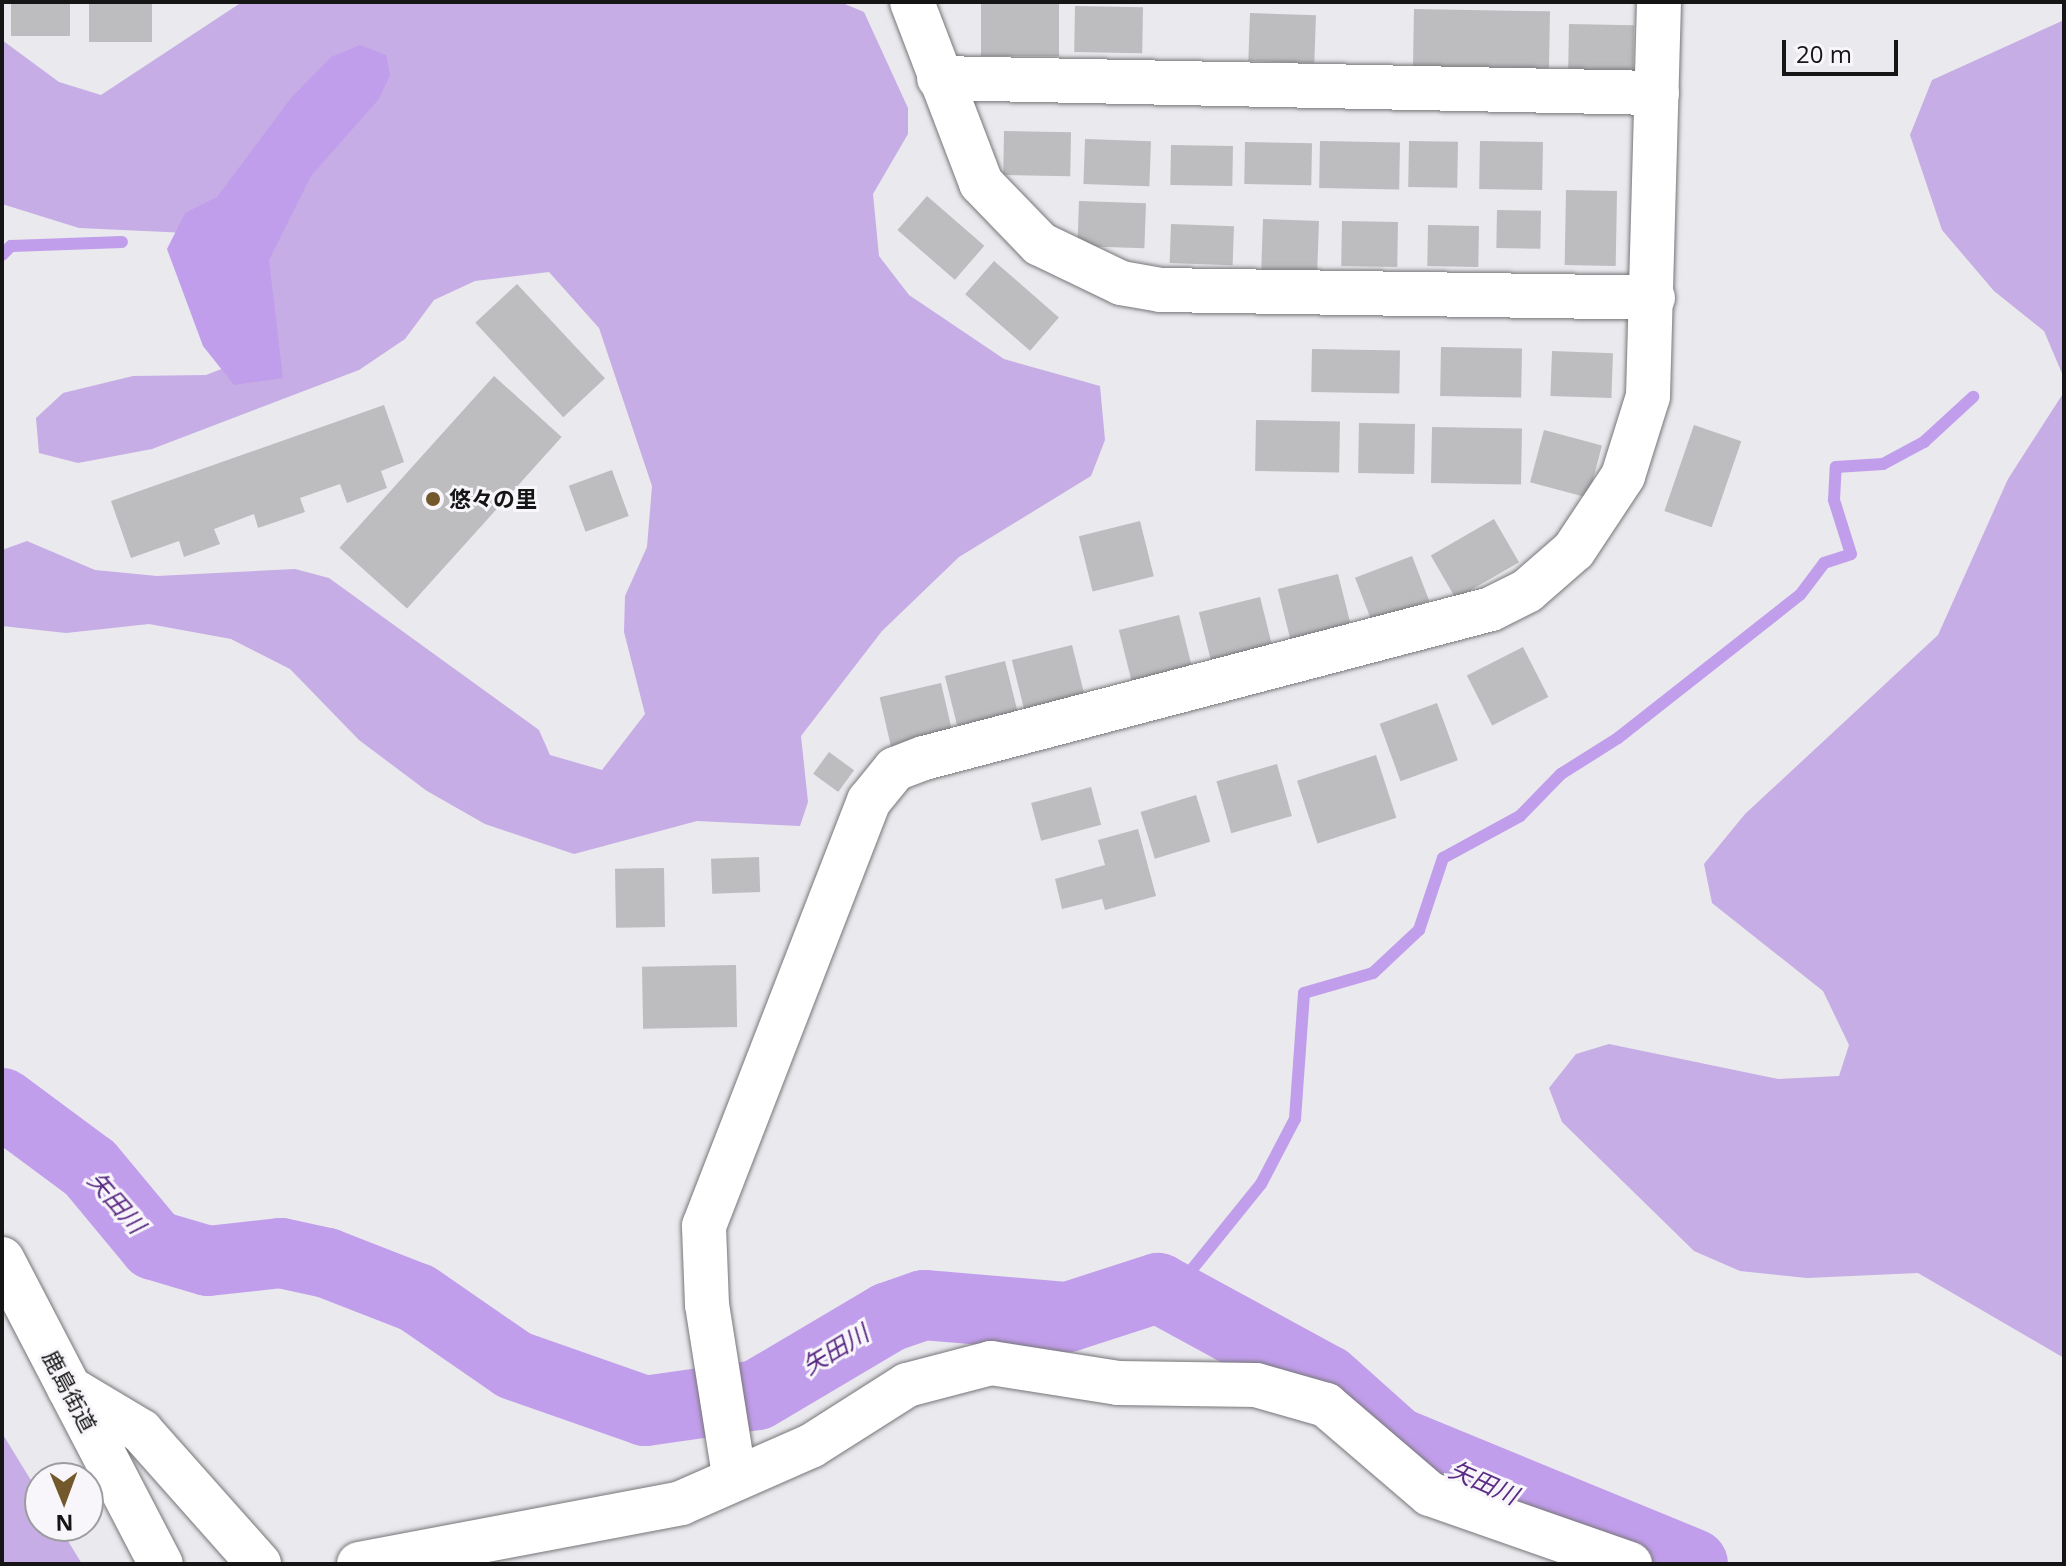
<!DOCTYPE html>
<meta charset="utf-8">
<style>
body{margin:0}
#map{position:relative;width:2066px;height:1566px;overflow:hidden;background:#eae9ed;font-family:"Open Sans","Noto Sans JP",sans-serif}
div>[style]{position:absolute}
.green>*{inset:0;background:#c6ade5}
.water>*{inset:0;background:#c19eeb}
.stream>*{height:12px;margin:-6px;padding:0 6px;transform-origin:6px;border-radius:6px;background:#c19eeb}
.river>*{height:70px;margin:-35px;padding:0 35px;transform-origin:35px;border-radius:35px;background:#c19eeb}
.building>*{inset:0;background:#bdbcbf;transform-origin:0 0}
.roads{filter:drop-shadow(0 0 2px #777679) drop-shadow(0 0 2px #777679)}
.minor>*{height:44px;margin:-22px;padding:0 22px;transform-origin:22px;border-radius:22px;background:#fff}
.tertiary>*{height:44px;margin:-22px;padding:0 22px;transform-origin:22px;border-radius:22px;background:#fff}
.dots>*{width:22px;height:22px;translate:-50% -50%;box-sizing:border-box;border:4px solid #f8f6fa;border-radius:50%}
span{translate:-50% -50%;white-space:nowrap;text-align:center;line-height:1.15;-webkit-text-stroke:6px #f8f6fa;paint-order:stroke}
.poi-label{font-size:22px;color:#151516;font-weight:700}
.left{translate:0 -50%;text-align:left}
.street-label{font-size:22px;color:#151516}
.water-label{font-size:24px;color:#5a2b85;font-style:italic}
.frame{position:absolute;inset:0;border:4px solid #151516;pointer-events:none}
.north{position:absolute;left:24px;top:1462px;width:80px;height:80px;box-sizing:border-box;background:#f8f6fa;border:2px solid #9d9c9f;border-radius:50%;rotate:179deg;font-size:22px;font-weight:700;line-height:32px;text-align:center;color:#151516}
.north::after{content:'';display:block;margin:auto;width:28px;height:36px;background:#72582a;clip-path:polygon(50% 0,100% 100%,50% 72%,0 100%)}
.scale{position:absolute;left:1782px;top:40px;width:116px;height:36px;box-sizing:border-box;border:4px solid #151516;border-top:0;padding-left:10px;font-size:24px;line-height:28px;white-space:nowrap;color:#151516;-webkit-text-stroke:6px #f8f6fa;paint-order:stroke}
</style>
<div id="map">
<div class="green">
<div style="clip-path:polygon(242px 2px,840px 2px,864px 12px,908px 108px,908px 134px,873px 194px,879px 256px,909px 295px,1004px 359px,1100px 386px,1105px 440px,1091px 476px,959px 557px,882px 631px,801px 736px,808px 802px,800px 826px,697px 821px,574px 854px,485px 824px,427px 791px,359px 740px,290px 669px,231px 639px,149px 624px,66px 633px,2px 626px,2px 550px,27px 541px,95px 570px,157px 576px,295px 569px,329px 578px,539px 730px,550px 755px,602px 770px,645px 714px,624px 632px,625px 596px,647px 547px,652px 486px,599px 328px,549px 272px,475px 281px,434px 300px,405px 339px,359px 370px,152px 449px,78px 463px,39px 453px,36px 418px,63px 393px,133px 376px,206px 375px,247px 359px,209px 234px,79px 228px,2px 204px,2px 40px,59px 82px,101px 95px)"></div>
<div style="clip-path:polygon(2064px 20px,2064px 378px,2044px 331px,1994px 291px,1942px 230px,1910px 135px,1932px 80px)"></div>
<div style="clip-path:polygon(2064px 392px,2064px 1358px,1918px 1273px,1807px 1278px,1740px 1271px,1694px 1251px,1562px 1122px,1549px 1088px,1576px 1054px,1609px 1044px,1778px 1079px,1839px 1076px,1849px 1045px,1823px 991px,1712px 903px,1704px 864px,1745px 814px,1938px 635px,2008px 479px)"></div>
<div style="clip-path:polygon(2px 1433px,40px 1495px,40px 1526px,59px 1526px,82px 1564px,2px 1564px)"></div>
</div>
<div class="water">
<div style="clip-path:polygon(360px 45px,386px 55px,390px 75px,379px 99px,311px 176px,269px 260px,283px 378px,234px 385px,203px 346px,167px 249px,185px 213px,217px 197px,291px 98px,331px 57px)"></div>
</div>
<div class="stream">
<div style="left:2px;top:255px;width:13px;rotate:-45deg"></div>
<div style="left:11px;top:246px;width:111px;rotate:-2.1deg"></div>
<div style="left:1173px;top:1293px;width:140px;rotate:-51.1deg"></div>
<div style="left:1261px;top:1184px;width:73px;rotate:-62.4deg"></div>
<div style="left:1295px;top:1119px;width:126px;rotate:-85.9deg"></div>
<div style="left:1304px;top:993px;width:72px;rotate:-16.2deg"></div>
<div style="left:1373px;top:973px;width:63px;rotate:-43.1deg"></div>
<div style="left:1419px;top:930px;width:76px;rotate:-71.6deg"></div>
<div style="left:1443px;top:858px;width:88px;rotate:-28.6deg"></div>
<div style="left:1520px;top:816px;width:59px;rotate:-45.7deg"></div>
<div style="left:1561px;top:774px;width:67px;rotate:-32.3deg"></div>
<div style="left:1618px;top:738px;width:231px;rotate:-38.2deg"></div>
<div style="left:1800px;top:595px;width:40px;rotate:-53deg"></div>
<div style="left:1824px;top:563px;width:28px;rotate:-18deg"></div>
<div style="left:1851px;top:554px;width:57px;rotate:-107.5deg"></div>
<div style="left:1834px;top:500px;width:33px;rotate:-87deg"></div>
<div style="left:1836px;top:467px;width:47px;rotate:-3.7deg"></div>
<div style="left:1883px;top:464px;width:47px;rotate:-28.2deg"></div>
<div style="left:1924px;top:442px;width:67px;rotate:-42.6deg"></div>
</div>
<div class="river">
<div style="left:2px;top:1103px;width:109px;rotate:36.5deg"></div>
<div style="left:90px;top:1168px;width:100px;rotate:50.3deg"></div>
<div style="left:154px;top:1245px;width:56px;rotate:16.5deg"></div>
<div style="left:208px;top:1261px;width:73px;rotate:-6.3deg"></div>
<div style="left:281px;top:1253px;width:47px;rotate:12.3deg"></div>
<div style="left:327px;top:1263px;width:97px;rotate:21.3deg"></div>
<div style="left:417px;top:1298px;width:118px;rotate:34.6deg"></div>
<div style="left:514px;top:1365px;width:139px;rotate:19.3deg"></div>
<div style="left:645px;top:1411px;width:113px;rotate:-8.1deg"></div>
<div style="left:757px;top:1395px;width:153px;rotate:-30.6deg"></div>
<div style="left:889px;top:1317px;width:37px;rotate:-19deg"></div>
<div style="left:924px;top:1305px;width:144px;rotate:4.8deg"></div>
<div style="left:1068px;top:1317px;width:95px;rotate:-17.9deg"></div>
<div style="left:1158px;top:1288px;width:192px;rotate:28.6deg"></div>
<div style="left:1327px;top:1380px;width:93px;rotate:41.9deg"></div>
<div style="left:1396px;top:1442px;width:321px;rotate:22.3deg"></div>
</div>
<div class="building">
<div style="left:11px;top:2px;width:59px;height:34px"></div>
<div style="left:89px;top:2px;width:63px;height:40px"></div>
<div style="left:981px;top:2px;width:78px;height:54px"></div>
<div style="left:1075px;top:6px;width:68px;height:46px;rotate:1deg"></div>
<div style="left:1414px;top:9px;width:136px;height:57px;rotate:1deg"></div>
<div style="left:1250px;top:13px;width:66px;height:48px;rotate:2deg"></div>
<div style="left:1569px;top:24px;width:65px;height:48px;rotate:1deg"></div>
<div style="left:1004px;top:131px;width:67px;height:44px;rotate:1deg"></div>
<div style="left:1085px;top:139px;width:66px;height:45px;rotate:2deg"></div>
<div style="left:1320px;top:141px;width:80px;height:47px;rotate:1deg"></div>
<div style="left:1409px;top:141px;width:49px;height:46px;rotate:1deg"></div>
<div style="left:1480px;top:141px;width:63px;height:48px;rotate:1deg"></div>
<div style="left:1245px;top:142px;width:67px;height:42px;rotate:1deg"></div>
<div style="left:1171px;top:145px;width:62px;height:40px;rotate:1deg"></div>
<div style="left:1566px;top:190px;width:51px;height:75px;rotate:1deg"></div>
<div style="left:927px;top:196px;width:76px;height:45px;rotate:41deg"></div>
<div style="left:1079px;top:201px;width:67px;height:45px;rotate:2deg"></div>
<div style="left:1497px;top:210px;width:44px;height:38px;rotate:1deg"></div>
<div style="left:1263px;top:219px;width:56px;height:54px;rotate:2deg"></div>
<div style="left:1342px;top:221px;width:56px;height:45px;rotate:1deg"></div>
<div style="left:1171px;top:224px;width:63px;height:39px;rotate:2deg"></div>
<div style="left:1428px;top:225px;width:51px;height:41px;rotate:1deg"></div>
<div style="left:994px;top:261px;width:86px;height:44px;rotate:41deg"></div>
<div style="left:517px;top:284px;width:129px;height:57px;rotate:47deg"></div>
<div style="left:1441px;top:347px;width:81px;height:49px;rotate:1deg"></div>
<div style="left:1312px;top:349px;width:88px;height:43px;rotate:1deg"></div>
<div style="left:1552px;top:351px;width:61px;height:45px;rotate:2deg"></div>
<div style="left:494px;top:376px;width:91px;height:231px;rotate:42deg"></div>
<div style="clip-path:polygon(384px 405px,404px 462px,381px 471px,387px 488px,347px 503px,340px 484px,300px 498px,305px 512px,258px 528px,254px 514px,214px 529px,220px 544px,184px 557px,179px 541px,131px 558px,111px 501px)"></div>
<div style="left:1256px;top:420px;width:84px;height:51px;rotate:1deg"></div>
<div style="left:1359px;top:423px;width:56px;height:50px;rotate:1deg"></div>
<div style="left:1694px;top:425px;width:50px;height:91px;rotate:19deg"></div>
<div style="left:1432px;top:427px;width:90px;height:56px;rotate:1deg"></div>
<div style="left:1544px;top:430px;width:60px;height:54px;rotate:15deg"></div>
<div style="left:612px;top:470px;width:49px;height:46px;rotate:70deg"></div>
<div style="left:1494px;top:519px;width:50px;height:73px;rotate:60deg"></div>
<div style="left:1140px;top:521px;width:57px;height:63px;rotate:76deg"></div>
<div style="left:1412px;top:556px;width:48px;height:61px;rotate:69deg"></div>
<div style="left:1338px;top:574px;width:58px;height:62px;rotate:76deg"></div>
<div style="left:1260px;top:597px;width:58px;height:63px;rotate:76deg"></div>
<div style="left:1179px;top:615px;width:57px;height:62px;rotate:76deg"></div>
<div style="left:1072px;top:645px;width:57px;height:62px;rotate:76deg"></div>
<div style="left:1523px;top:647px;width:56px;height:63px;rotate:63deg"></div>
<div style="left:1005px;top:661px;width:57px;height:62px;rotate:76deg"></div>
<div style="left:941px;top:683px;width:57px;height:63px;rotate:77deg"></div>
<div style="left:1437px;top:703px;width:61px;height:61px;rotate:70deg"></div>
<div style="left:829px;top:752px;width:31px;height:27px;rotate:36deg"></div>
<div style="left:1376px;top:755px;width:66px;height:83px;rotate:72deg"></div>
<div style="left:1277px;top:764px;width:54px;height:63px;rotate:74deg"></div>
<div style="left:1091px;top:787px;width:39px;height:62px;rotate:75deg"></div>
<div style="left:1196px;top:795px;width:49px;height:58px;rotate:73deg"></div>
<div style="clip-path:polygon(1138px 829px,1156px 896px,1105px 910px,1102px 899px,1062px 909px,1055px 879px,1105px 865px,1098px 840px)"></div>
<div style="left:759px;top:857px;width:35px;height:48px;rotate:88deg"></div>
<div style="left:664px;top:868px;width:59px;height:49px;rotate:89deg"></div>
<div style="left:736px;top:965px;width:62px;height:94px;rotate:89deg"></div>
</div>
<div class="roads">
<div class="minor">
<div style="left:912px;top:2px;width:194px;rotate:69.1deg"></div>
<div style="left:981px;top:183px;width:85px;rotate:46deg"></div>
<div style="left:1040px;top:244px;width:90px;rotate:25.7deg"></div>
<div style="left:1121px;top:283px;width:40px;rotate:10deg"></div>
<div style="left:1160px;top:290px;width:493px;rotate:0.9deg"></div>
<div style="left:939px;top:78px;width:718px;rotate:1.2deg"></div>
<div style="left:69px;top:1388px;width:84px;rotate:30.8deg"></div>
<div style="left:141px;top:1431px;width:178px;rotate:48.4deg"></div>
<div style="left:734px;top:1475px;width:172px;rotate:-99deg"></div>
<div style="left:707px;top:1305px;width:79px;rotate:-92.2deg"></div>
<div style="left:704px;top:1226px;width:456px;rotate:-68.8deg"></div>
<div style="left:869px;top:801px;width:41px;rotate:-50.9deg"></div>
<div style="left:895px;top:769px;width:31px;rotate:-21deg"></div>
<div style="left:924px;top:758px;width:586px;rotate:-14.72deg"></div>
<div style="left:1491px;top:609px;width:40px;rotate:-26.6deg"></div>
<div style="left:1527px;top:591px;width:62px;rotate:-41.1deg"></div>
<div style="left:1574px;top:550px;width:89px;rotate:-56.5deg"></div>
<div style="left:1623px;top:476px;width:84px;rotate:-72.6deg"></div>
<div style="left:1648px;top:396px;width:394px;rotate:-88.4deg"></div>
<div style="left:359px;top:1564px;width:328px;rotate:-10.7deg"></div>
<div style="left:681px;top:1503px;width:142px;rotate:-23.7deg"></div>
<div style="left:811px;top:1446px;width:114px;rotate:-32.4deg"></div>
<div style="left:907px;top:1385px;width:87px;rotate:-14.7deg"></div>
<div style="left:991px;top:1363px;width:129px;rotate:8.9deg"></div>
<div style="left:1118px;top:1383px;width:138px;rotate:0.8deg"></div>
<div style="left:1256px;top:1385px;width:73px;rotate:15.9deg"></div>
<div style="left:1326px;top:1405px;width:137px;rotate:40.6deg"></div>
<div style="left:1430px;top:1494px;width:212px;rotate:19.3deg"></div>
</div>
<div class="tertiary">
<div style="left:2px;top:1259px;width:344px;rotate:62.5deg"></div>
</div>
</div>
<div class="dots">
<div style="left:433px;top:499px;background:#72582a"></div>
</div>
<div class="poi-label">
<span class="left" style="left:449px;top:499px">悠々の里</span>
</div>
<div class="street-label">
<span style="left:70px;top:1391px;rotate:62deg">鹿島街道</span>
</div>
<div class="water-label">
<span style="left:117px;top:1202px;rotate:49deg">矢田川</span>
<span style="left:835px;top:1349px;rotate:-31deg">矢田川</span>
<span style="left:1484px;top:1482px;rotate:24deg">矢田川</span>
</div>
<div class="frame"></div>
<div class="north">N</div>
<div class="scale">20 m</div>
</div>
